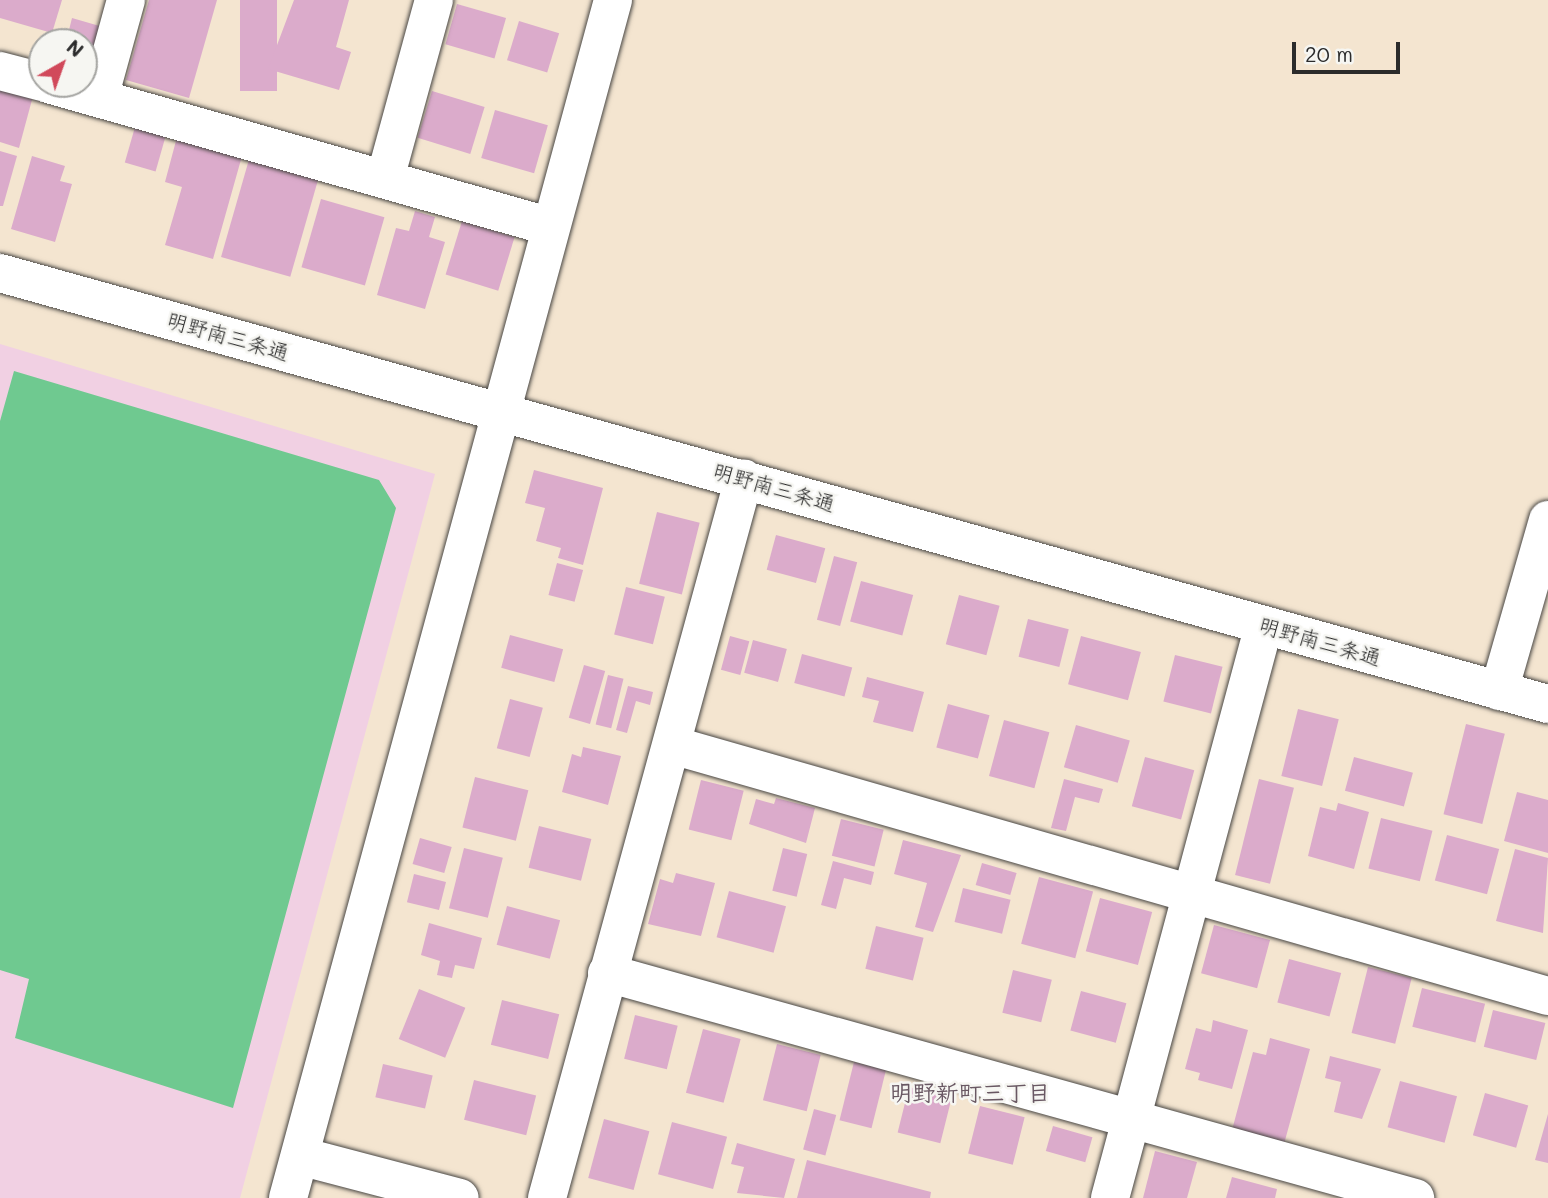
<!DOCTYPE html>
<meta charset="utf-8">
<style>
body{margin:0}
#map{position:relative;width:1548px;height:1198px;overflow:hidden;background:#f4e5d0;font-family:Mali,"Klee One",sans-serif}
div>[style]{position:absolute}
.built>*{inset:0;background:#f1d0e3}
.green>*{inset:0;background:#6fc990}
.building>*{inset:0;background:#dbabcb;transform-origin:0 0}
.roads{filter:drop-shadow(0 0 2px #494744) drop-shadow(0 0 2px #494744)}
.minor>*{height:38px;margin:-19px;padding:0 19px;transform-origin:19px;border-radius:19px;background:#fff}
.tertiary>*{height:38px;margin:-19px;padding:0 19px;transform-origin:19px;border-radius:19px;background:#fff}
span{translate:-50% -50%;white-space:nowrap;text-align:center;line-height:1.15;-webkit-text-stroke:5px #f6f6f2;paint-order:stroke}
.street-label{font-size:21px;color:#2b2b2b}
.neighbourhood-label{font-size:23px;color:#695863;font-weight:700}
.north{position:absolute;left:28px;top:28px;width:70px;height:70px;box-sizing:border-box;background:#f6f6f2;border:2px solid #a5a5a2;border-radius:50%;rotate:40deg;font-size:19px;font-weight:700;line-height:28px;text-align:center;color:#2b2b2b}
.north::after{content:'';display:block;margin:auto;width:24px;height:32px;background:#d1495b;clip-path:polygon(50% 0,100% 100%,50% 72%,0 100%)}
.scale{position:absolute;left:1292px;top:42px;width:108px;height:32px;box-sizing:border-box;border:4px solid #2b2b2b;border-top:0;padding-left:9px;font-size:21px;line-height:24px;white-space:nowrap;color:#2b2b2b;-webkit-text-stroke:5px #f6f6f2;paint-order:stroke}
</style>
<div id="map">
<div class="built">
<div style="clip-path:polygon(0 344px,435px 474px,240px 1198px,0 1198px)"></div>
</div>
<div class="green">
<div style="clip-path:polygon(14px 371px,379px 480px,396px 508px,233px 1108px,15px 1038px,29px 979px,0 970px,0 421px)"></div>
</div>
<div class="building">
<div style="clip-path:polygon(0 0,62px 0,52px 33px,0 18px)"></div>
<div style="clip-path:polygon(149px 0,217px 0,189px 98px,126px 80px)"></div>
<div style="left:240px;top:0;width:37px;height:91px"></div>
<div style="clip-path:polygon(294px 0,349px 0,336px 47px,351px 52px,339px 90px,268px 69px)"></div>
<div style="left:457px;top:4px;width:51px;height:42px;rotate:16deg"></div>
<div style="clip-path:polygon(72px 18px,103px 27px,93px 61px,84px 58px,84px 42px,66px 42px)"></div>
<div style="left:519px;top:21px;width:42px;height:41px;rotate:17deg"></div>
<div style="clip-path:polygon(0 86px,33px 96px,19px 148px,0 142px)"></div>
<div style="left:432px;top:91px;width:55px;height:49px;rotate:17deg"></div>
<div style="left:495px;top:110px;width:55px;height:50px;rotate:16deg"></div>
<div style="left:135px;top:127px;width:32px;height:37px;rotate:16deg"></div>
<div style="clip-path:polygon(177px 137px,242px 156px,213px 259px,165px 245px,182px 187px,165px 182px)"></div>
<div style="clip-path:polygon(0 151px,17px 156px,3px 206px,0 206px)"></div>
<div style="clip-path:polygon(32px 156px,65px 166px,60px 181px,72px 184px,55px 242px,11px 229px)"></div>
<div style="left:250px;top:156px;width:72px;height:105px;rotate:16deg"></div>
<div style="left:321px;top:199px;width:66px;height:71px;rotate:16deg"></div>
<div style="clip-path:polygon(415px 211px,435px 217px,429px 237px,445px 242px,425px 309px,377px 295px,396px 228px,409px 231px)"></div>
<div style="left:462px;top:221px;width:55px;height:56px;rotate:17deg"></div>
<div style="clip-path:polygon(534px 470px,603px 488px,583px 565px,558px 558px,561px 548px,536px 541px,545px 508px,525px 503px)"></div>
<div style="left:657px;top:512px;width:44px;height:74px;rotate:14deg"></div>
<div style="left:776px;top:535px;width:51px;height:36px;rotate:15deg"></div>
<div style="left:834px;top:556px;width:24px;height:66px;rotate:15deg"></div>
<div style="left:557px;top:563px;width:27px;height:33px;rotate:15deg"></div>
<div style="left:861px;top:581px;width:54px;height:42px;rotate:15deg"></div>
<div style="left:626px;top:587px;width:40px;height:49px;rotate:14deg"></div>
<div style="left:959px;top:595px;width:42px;height:51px;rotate:15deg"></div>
<div style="left:1028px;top:619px;width:42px;height:39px;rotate:14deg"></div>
<div style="left:510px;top:635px;width:55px;height:34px;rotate:15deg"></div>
<div style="left:730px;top:636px;width:20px;height:35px;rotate:15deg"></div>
<div style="left:1081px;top:636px;width:62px;height:50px;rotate:15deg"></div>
<div style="left:753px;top:640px;width:35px;height:34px;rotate:15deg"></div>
<div style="left:802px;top:654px;width:52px;height:30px;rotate:15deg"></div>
<div style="left:1175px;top:655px;width:49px;height:48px;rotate:14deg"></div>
<div style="left:584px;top:665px;width:22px;height:55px;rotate:16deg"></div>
<div style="left:608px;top:675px;width:16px;height:51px;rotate:14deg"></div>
<div style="clip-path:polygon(867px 677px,924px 692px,913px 732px,873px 722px,879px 701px,862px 697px)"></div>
<div style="clip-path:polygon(628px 686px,653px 692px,650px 705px,636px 701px,627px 733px,616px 730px)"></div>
<div style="left:510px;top:699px;width:34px;height:51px;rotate:15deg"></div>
<div style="left:948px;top:704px;width:43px;height:45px;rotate:15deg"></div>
<div style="left:1298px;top:709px;width:42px;height:69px;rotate:14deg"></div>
<div style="left:1004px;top:720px;width:47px;height:58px;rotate:15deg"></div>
<div style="left:1466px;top:724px;width:40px;height:93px;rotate:14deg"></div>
<div style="left:1076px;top:725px;width:56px;height:44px;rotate:16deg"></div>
<div style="clip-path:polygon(583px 747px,621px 756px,608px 805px,562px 792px,572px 754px,581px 757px)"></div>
<div style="left:1145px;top:757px;width:51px;height:51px;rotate:15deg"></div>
<div style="left:1354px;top:757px;width:61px;height:35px;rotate:15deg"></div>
<div style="left:475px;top:777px;width:55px;height:52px;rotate:14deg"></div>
<div style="clip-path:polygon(1064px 779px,1103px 789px,1099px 803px,1075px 797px,1066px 831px,1051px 828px)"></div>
<div style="left:1259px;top:779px;width:36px;height:99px;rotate:14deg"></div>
<div style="left:701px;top:780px;width:44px;height:51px;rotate:14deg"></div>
<div style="clip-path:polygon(1517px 792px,1548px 800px,1548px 853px,1504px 841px)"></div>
<div style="clip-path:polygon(776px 798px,815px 808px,806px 843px,749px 824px,756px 799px,774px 804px)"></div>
<div style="clip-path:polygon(1338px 803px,1369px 812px,1354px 869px,1308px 856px,1320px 807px,1336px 811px)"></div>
<div style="left:1381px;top:818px;width:53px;height:52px;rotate:14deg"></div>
<div style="left:841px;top:819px;width:44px;height:38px;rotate:14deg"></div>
<div style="left:539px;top:826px;width:54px;height:43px;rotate:14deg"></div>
<div style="left:1447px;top:835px;width:54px;height:47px;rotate:15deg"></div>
<div style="left:420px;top:838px;width:33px;height:27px;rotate:16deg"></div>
<div style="clip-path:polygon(903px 840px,961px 855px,933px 932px,915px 927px,927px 883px,894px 874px)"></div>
<div style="left:464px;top:848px;width:40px;height:62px;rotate:14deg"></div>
<div style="left:783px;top:848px;width:25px;height:44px;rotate:14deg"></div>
<div style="clip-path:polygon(1515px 849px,1548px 858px,1543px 933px,1496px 921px)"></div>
<div style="clip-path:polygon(833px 861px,874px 872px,871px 885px,844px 878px,836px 909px,821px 905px)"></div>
<div style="left:982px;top:863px;width:36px;height:23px;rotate:16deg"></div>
<div style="clip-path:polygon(676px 873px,715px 883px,701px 936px,648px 924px,660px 879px,673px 883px)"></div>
<div style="left:414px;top:874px;width:33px;height:29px;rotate:14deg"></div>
<div style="left:1039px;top:877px;width:56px;height:69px;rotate:15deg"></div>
<div style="left:963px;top:888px;width:49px;height:35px;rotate:14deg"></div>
<div style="left:729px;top:891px;width:59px;height:48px;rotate:15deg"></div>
<div style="left:1100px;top:898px;width:54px;height:55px;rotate:15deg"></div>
<div style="left:507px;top:906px;width:55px;height:40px;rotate:15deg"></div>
<div style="clip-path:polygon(429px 923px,482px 938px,474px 969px,455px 965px,452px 978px,437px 975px,440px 961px,421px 955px)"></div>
<div style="left:1214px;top:925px;width:58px;height:50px;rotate:15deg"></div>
<div style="left:876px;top:926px;width:49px;height:44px;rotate:14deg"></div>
<div style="left:1289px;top:959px;width:54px;height:45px;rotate:15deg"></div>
<div style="left:1368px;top:967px;width:45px;height:68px;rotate:14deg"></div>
<div style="left:1013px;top:970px;width:40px;height:44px;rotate:14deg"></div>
<div style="left:1422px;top:988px;width:65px;height:40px;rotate:14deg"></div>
<div style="left:419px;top:989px;width:50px;height:54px;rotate:22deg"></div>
<div style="left:1081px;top:991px;width:47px;height:41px;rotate:15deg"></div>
<div style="left:502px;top:1000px;width:59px;height:46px;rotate:14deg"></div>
<div style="left:1493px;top:1010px;width:54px;height:38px;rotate:14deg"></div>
<div style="left:635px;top:1015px;width:44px;height:45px;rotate:14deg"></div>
<div style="clip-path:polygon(1213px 1020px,1248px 1030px,1232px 1089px,1198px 1080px,1200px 1073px,1185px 1069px,1196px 1028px,1211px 1032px)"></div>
<div style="left:703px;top:1029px;width:39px;height:66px;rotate:15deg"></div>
<div style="clip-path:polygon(1270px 1038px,1310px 1049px,1284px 1144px,1232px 1130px,1253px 1052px,1266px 1055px)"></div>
<div style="left:777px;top:1044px;width:45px;height:58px;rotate:14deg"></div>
<div style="clip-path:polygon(1330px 1056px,1381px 1069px,1362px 1119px,1334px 1112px,1341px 1082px,1325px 1078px)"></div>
<div style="left:854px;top:1062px;width:33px;height:60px;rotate:14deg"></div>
<div style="left:383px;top:1064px;width:51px;height:34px;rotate:13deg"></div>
<div style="left:474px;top:1080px;width:64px;height:41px;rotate:14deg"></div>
<div style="left:1400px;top:1081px;width:59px;height:48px;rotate:15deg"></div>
<div style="left:909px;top:1087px;width:44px;height:47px;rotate:14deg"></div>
<div style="left:1485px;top:1093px;width:45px;height:44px;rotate:16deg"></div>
<div style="left:980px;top:1106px;width:46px;height:49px;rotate:14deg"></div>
<div style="left:814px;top:1109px;width:23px;height:42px;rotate:15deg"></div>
<div style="clip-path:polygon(1548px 1114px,1548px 1163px,1535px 1160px)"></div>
<div style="left:604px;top:1119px;width:47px;height:61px;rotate:15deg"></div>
<div style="left:672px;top:1122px;width:57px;height:54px;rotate:15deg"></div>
<div style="left:1053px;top:1126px;width:41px;height:26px;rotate:16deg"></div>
<div style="clip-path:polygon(737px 1143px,795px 1159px,784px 1198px,737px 1193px,744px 1167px,731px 1164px)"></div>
<div style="clip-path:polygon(1155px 1151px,1197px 1162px,1187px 1198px,1143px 1198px)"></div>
<div style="clip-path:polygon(807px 1160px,931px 1192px,930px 1198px,797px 1198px)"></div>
<div style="clip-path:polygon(1232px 1177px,1277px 1189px,1275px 1198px,1226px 1198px)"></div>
</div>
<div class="roads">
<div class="minor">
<div style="left:0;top:71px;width:43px;rotate:14.7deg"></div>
<div style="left:48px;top:84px;width:520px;rotate:15.85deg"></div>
<div style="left:99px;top:98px;width:102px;rotate:-74.6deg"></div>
<div style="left:385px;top:179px;width:186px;rotate:-74.7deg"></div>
<div style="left:1499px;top:691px;width:178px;rotate:-74deg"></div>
<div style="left:672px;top:745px;width:911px;rotate:15.99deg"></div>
<div style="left:607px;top:973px;width:839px;rotate:15.56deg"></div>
<div style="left:300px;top:1156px;width:165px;rotate:14.7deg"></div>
<div style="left:288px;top:1198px;width:1241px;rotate:-74.82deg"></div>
<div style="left:547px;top:1198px;width:746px;rotate:-74.7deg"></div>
<div style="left:1110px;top:1198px;width:593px;rotate:-74.96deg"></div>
</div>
<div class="tertiary">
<div style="left:0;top:273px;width:1607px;rotate:15.56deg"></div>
</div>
</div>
<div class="street-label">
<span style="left:228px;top:336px;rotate:16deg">明野南三条通</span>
<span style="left:774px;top:487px;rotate:16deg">明野南三条通</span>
<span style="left:1320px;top:641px;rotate:16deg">明野南三条通</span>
</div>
<div class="neighbourhood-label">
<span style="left:970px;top:1092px">明野新町三丁目</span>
</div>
<div class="north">N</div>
<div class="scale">20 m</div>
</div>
